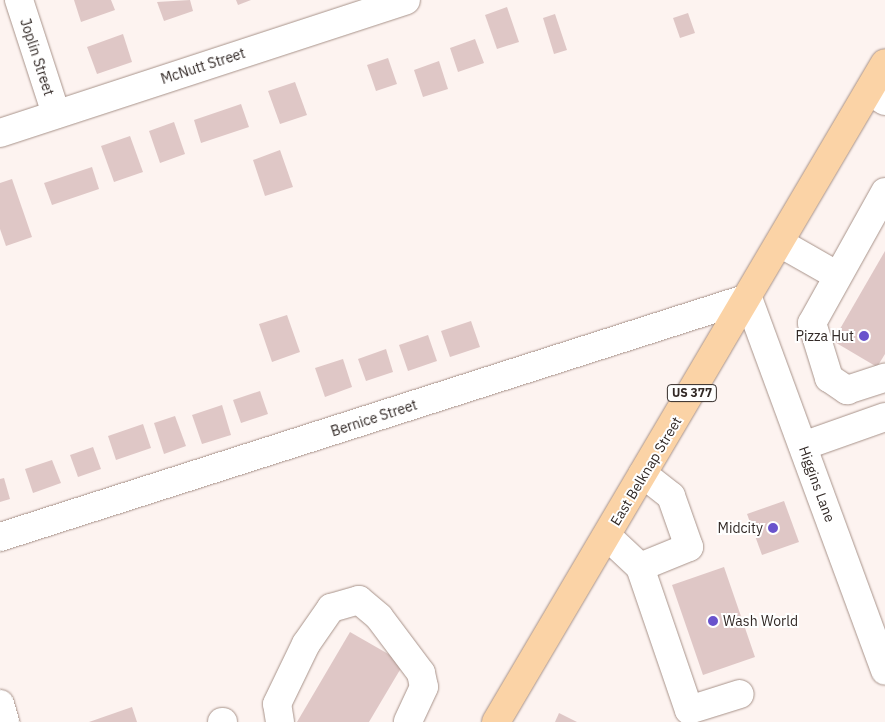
<!DOCTYPE html>
<style>
body{margin:0}
#map{position:relative;width:885px;height:722px;overflow:hidden;background:#fdf3f0;font-family:"IBM Plex Sans",sans-serif}
div>[style]{position:absolute}
[style*='--x']{left:calc(var(--x)*1px);top:calc(var(--y)*1px);width:calc(var(--w)*1px);rotate:calc(var(--a)*1deg)}
.building>*{inset:0;background:#dfc7c6}
.roads{filter:drop-shadow(0 0 1px #a8938a) drop-shadow(0 0 1px #a8938a)}
.minor>*{height:28px;margin:-14px;padding:0 14px;transform-origin:14px;border-radius:14px;background:#fff}
.major>*{height:28px;margin:-14px;padding:0 14px;transform-origin:14px;border-radius:14px;background:#fbd3a6}
.dots>*{width:14px;height:14px;translate:-50% -50%;box-sizing:border-box;border:2px solid #fff;border-radius:50%}
span{translate:-50% -50%;white-space:nowrap;text-align:center;line-height:1.15;-webkit-text-stroke:4px #fff;paint-order:stroke}
.shield-label span{padding:1px 4px;background:#fff;border:1px solid;border-radius:4px;-webkit-text-stroke-width:0}
.shield-label{font-size:12px;color:#322926;font-weight:700}
.street-label{font-size:14px;color:#322926}
.poi-label{font-size:14px;color:#322926}
.right{translate:-100% -50%;text-align:right}
.left{translate:0 -50%;text-align:left}
</style>
<div id="map">
<div class="building">
<i style="clip-path:polygon(74px 0,111px 0,115px 10px,81px 22px)"></i>
<i style="clip-path:polygon(190px 0,193px 11px,164px 21px,157px 2px)"></i>
<i style="clip-path:polygon(236px 0,251px 0,238px 5px)"></i>
<i style="clip-path:polygon(507px 7px,519px 42px,497px 49px,485px 15px)"></i>
<i style="clip-path:polygon(688px 13px,695px 33px,680px 38px,673px 18px)"></i>
<i style="clip-path:polygon(555px 14px,567px 50px,554px 54px,543px 18px)"></i>
<i style="clip-path:polygon(123px 34px,132px 62px,97px 74px,87px 47px)"></i>
<i style="clip-path:polygon(475px 39px,484px 63px,458px 72px,450px 48px)"></i>
<i style="clip-path:polygon(388px 58px,397px 84px,376px 91px,367px 65px)"></i>
<i style="clip-path:polygon(439px 61px,448px 89px,423px 97px,414px 70px)"></i>
<i style="clip-path:polygon(295px 82px,307px 115px,280px 124px,268px 91px)"></i>
<i style="clip-path:polygon(241px 104px,249px 127px,201px 143px,194px 120px)"></i>
<i style="clip-path:polygon(174px 122px,185px 154px,160px 163px,149px 131px)"></i>
<i style="clip-path:polygon(130px 136px,143px 172px,114px 182px,101px 146px)"></i>
<i style="clip-path:polygon(280px 150px,293px 187px,265px 196px,253px 160px)"></i>
<i style="clip-path:polygon(92px 167px,99px 189px,52px 205px,44px 183px)"></i>
<i style="clip-path:polygon(12px 179px,32px 237px,6px 246px,0 229px,0 183px)"></i>
<i style="clip-path:polygon(885px 251px,885px 354px,877px 367px,833px 341px)"></i>
<i style="clip-path:polygon(287px 315px,300px 352px,272px 362px,259px 324px)"></i>
<i style="clip-path:polygon(471px 321px,480px 347px,450px 357px,441px 331px)"></i>
<i style="clip-path:polygon(428px 335px,437px 361px,408px 371px,399px 345px)"></i>
<i style="clip-path:polygon(386px 349px,393px 372px,366px 381px,358px 359px)"></i>
<i style="clip-path:polygon(343px 359px,352px 387px,325px 397px,315px 368px)"></i>
<i style="clip-path:polygon(260px 391px,268px 414px,241px 423px,233px 400px)"></i>
<i style="clip-path:polygon(222px 405px,231px 435px,202px 444px,192px 415px)"></i>
<i style="clip-path:polygon(175px 416px,186px 446px,164px 454px,154px 423px)"></i>
<i style="clip-path:polygon(143px 424px,151px 448px,116px 460px,108px 436px)"></i>
<i style="clip-path:polygon(93px 447px,101px 469px,78px 477px,70px 455px)"></i>
<i style="clip-path:polygon(52px 460px,61px 483px,33px 493px,25px 469px)"></i>
<i style="clip-path:polygon(4px 478px,10px 499px,0 502px,0 479px)"></i>
<i style="clip-path:polygon(784px 501px,799px 542px,762px 555px,747px 514px)"></i>
<i style="clip-path:polygon(724px 567px,755px 657px,703px 675px,672px 585px)"></i>
<i style="clip-path:polygon(350px 632px,404px 663px,369px 722px,297px 722px)"></i>
<i style="clip-path:polygon(132px 707px,137px 722px,89px 722px)"></i>
<i style="clip-path:polygon(559px 713px,577px 722px,555px 722px)"></i>
</div>
<div class="roads">
<div class="minor">
<i style="--x:19;--y:0;--w:120;--a:72"></i>
<i style="--x:869;--y:91;--w:19;--a:32"></i>
<i style="--x:0;--y:133;--w:427;--a:-18.1"></i>
<i style="--x:885;--y:192;--w:150;--a:119.1"></i>
<i style="--x:812;--y:323;--w:58;--a:72.8"></i>
<i style="--x:829;--y:378;--w:22;--a:34"></i>
<i style="--x:847;--y:390;--w:40;--a:-18"></i>
<i style="--x:780;--y:243;--w:64;--a:29.7"></i>
<i style="--x:803;--y:446;--w:87;--a:-19.5"></i>
<i style="--x:607;--y:536;--w:45;--a:43.2"></i>
<i style="--x:640;--y:567;--w:151;--a:71.1"></i>
<i style="--x:689;--y:710;--w:53;--a:-17.4"></i>
<i style="--x:0;--y:537;--w:785;--a:-17.72"></i>
<i style="--x:748;--y:298;--w:397;--a:69.8"></i>
<i style="--x:640;--y:567;--w:53;--a:-22.2"></i>
<i style="--x:689;--y:547;--w:54;--a:-109.4"></i>
<i style="--x:671;--y:496;--w:36;--a:-142"></i>
<i style="--x:0;--y:704;--w:19;--a:74"></i>
<i style="--x:222;--y:722;--w:1;--a:0"></i>
<i style="--x:280;--y:722;--w:18;--a:-99"></i>
<i style="--x:277;--y:704;--w:67;--a:-64.2"></i>
<i style="--x:306;--y:644;--w:44;--a:-55.2"></i>
<i style="--x:331;--y:608;--w:29;--a:-16"></i>
<i style="--x:359;--y:600;--w:26;--a:40"></i>
<i style="--x:379;--y:617;--w:70;--a:53.1"></i>
<i style="--x:421;--y:673;--w:14;--a:78"></i>
<i style="--x:424;--y:687;--w:38;--a:115"></i>
</div>
<div class="major">
<i style="--x:496;--y:722;--w:765;--a:-59.45"></i>
</div>
</div>
<div class="dots">
<i style="left:864px;top:336px;background:#6953cc"></i>
<i style="left:773px;top:528px;background:#6953cc"></i>
<i style="left:713px;top:621px;background:#6953cc"></i>
</div>
<div class="shield-label">
<span style="left:692px;top:393px">US 377</span>
</div>
<div class="street-label">
<span style="left:37px;top:57px;rotate:72deg">Joplin Street</span>
<span style="left:203px;top:66px;rotate:-18deg">McNutt Street</span>
<span style="left:374px;top:418px;rotate:-18deg">Bernice Street</span>
<span style="left:646px;top:471px;rotate:-59deg">East Belknap Street</span>
<span style="left:817px;top:484px;rotate:70deg">Higgins Lane</span>
</div>
<div class="poi-label">
<span class="right" style="left:854px;top:336px">Pizza Hut</span>
<span class="right" style="left:763px;top:528px">Midcity</span>
<span class="left" style="left:723px;top:621px">Wash World</span>
</div>
</div>
